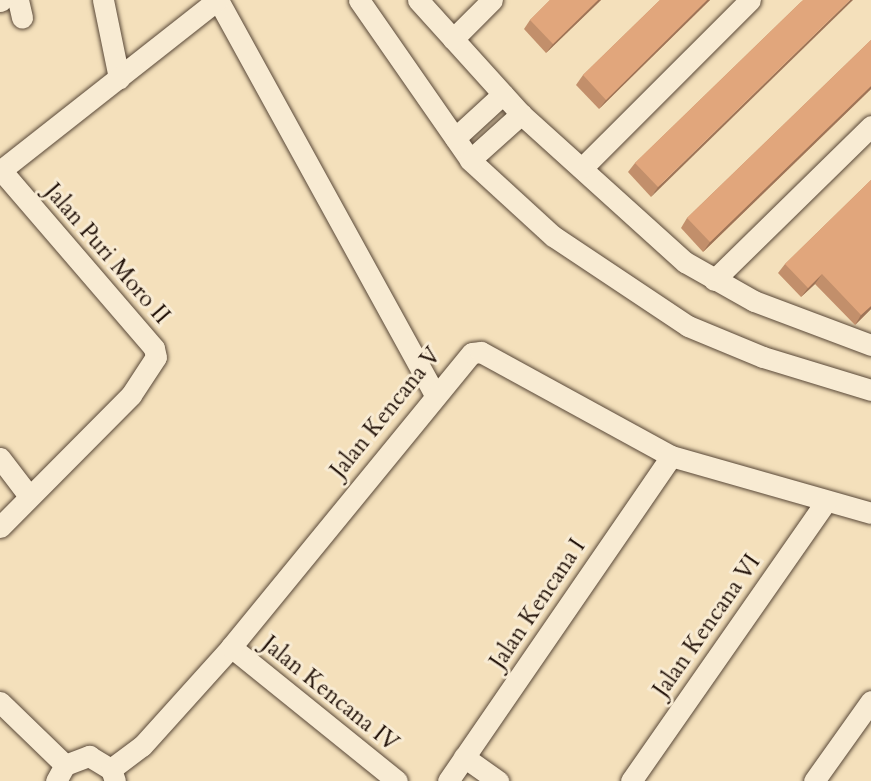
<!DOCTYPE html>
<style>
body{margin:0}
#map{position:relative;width:871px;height:781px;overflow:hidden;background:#f4e0bb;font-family:Cardo,serif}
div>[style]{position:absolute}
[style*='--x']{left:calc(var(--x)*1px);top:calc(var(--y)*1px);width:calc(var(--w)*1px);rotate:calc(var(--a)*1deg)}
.roads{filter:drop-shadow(0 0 2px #584737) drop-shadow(0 0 2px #584737)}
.minor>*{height:21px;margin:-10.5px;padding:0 10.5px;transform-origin:10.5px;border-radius:10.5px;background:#f8ebd3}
.wall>*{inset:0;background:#c28f6b}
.shaded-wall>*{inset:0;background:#9e7457}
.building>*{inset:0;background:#e1a67c}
span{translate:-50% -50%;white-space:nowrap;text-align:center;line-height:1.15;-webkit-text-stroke:6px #f8ebd3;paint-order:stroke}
.street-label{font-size:23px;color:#24140b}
</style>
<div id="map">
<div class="roads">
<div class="minor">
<i style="--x:18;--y:0;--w:18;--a:77"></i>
<i style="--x:103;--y:0;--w:80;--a:78.4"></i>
<i style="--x:218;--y:0;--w:450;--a:61.2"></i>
<i style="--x:359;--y:0;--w:195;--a:55.2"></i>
<i style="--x:470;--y:160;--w:113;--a:42.5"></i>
<i style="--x:553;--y:236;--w:162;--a:33.7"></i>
<i style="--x:688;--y:326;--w:81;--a:22.5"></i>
<i style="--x:763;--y:357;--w:113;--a:17"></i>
<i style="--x:418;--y:0;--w:154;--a:47.9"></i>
<i style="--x:521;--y:114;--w:221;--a:42.1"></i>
<i style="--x:685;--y:262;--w:79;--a:29.5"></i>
<i style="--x:754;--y:301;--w:125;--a:20.6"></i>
<i style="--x:0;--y:1;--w:2;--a:-27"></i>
<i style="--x:453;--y:39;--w:55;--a:-45"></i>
<i style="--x:455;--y:138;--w:65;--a:-42.5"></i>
<i style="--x:470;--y:160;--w:69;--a:-42"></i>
<i style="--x:583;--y:167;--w:236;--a:-45"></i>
<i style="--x:0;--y:171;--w:276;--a:-38.2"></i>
<i style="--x:714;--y:280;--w:220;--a:-44.4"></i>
<i style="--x:0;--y:458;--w:48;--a:52.7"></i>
<i style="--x:0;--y:527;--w:186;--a:-45.2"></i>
<i style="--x:131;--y:395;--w:45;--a:-56.7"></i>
<i style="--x:156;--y:357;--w:9;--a:-103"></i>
<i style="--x:154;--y:348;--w:235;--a:-130.7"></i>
<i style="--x:231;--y:647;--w:213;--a:38.9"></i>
<i style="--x:0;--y:702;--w:91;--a:44.1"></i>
<i style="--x:464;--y:757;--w:42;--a:35.2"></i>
<i style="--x:111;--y:769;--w:39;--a:-37"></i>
<i style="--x:142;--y:746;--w:133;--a:-48"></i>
<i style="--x:231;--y:647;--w:380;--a:-50.7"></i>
<i style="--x:472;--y:353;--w:9;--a:-6"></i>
<i style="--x:481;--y:352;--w:217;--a:28.7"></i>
<i style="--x:671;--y:456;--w:208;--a:15.9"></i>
<i style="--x:56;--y:781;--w:18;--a:-61"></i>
<i style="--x:65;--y:765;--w:26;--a:-21"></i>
<i style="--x:89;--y:756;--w:26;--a:31"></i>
<i style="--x:111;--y:769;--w:13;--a:72"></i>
<i style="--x:448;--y:781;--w:394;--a:-55.5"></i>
<i style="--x:631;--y:781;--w:341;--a:-55.1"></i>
<i style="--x:814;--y:781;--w:98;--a:-54.5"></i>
</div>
</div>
<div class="wall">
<i style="clip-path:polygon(550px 0,601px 0,546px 53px,524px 29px,530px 20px)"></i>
<i style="clip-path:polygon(660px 0,710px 0,599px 109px,576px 85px,583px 75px)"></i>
<i style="clip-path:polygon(803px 0,651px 197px,628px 172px,635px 163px)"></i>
<i style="clip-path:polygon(871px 40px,871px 89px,703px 252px,681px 228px,687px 218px)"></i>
<i style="clip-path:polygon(871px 180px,871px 309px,855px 325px,815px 284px,801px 297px,778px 273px,785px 264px)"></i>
</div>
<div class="shaded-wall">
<i style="clip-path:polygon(598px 0,601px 0,546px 53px,553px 44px)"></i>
<i style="clip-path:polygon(707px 0,710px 0,599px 109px,606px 100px)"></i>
<i style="clip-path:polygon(850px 0,853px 0,651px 197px,658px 187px)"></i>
<i style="clip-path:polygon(871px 86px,871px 89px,703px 252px,710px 242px)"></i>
<i style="clip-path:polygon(822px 274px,815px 284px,801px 297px,808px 288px)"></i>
<i style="clip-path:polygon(871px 306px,871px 309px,855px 325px,861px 315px)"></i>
</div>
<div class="building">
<i style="clip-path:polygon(550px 0,598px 0,553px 44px,530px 20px)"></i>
<i style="clip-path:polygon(660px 0,707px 0,606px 100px,583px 75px)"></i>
<i style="clip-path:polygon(803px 0,850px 0,658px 187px,635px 163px)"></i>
<i style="clip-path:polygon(871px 40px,871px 86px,710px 242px,687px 218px)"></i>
<i style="clip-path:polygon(871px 180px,871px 306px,861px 315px,822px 274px,808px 288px,785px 264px)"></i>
</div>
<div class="street-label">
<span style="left:107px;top:254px;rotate:49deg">Jalan Puri Moro II</span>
<span style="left:386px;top:413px;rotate:-51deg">Jalan Kencana V</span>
<span style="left:538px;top:604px;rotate:-56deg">Jalan Kencana I</span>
<span style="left:707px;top:626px;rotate:-55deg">Jalan Kencana VI</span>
<span style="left:330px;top:694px;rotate:39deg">Jalan Kencana IV</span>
</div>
</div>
